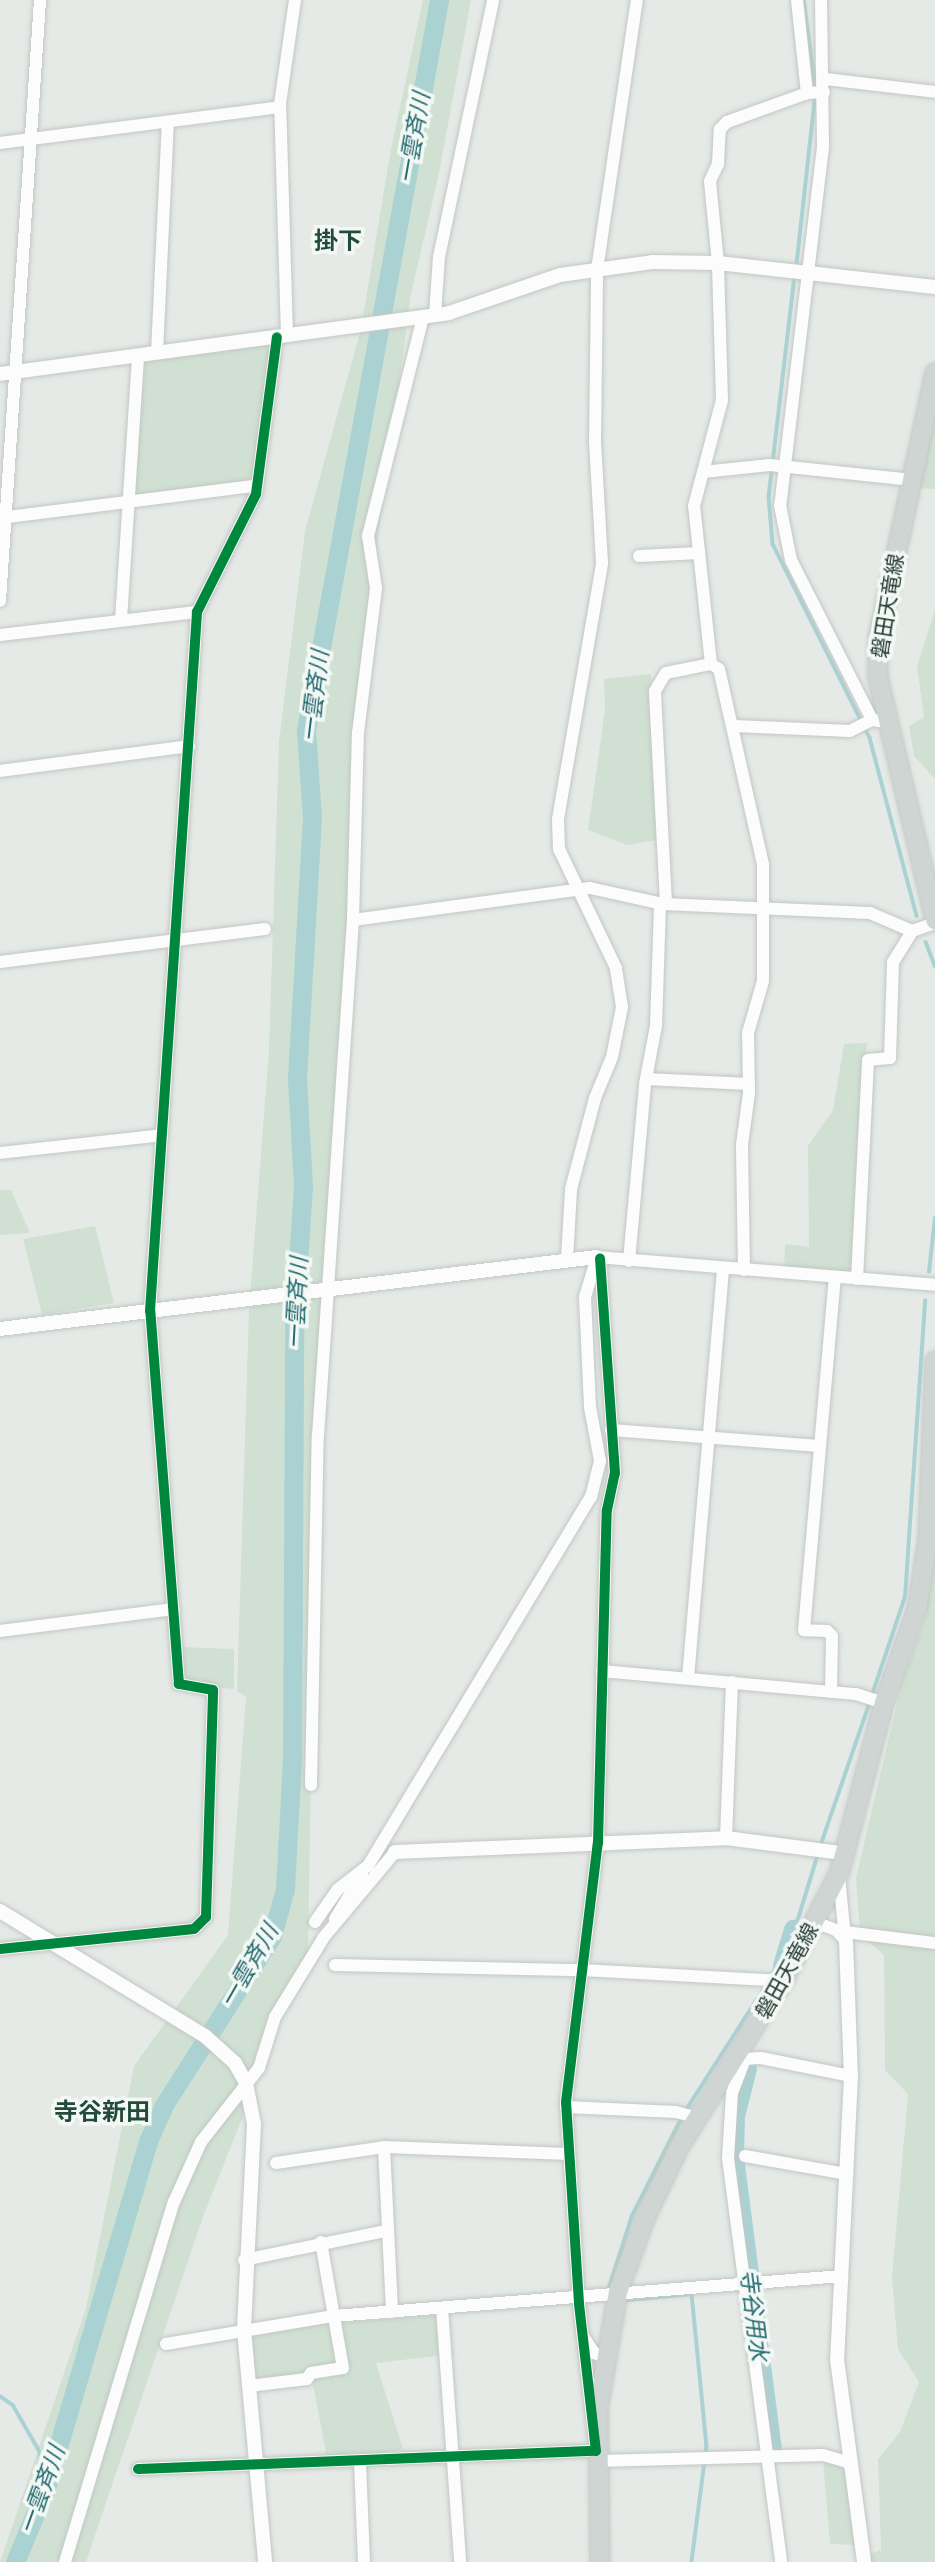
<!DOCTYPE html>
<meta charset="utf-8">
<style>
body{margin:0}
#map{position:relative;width:935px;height:2562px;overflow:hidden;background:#e5eae7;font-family:Montserrat,"Noto Sans JP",sans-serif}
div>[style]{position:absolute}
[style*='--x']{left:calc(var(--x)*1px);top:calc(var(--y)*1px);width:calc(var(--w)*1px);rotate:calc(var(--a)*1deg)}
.green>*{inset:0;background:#d0e1d3}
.stream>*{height:3.5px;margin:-1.75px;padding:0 1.75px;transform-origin:1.75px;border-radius:1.75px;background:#aad2d3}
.river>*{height:19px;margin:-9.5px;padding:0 9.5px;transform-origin:9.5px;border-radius:9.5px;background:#aad2d3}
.roads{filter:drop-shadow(0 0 2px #c2c7c4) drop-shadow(0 0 2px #c2c7c4)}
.minor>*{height:12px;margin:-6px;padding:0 6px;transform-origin:6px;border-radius:6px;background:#fbfcfb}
.tertiary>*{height:14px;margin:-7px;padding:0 7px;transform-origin:7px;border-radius:7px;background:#fbfcfb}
.primary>*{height:18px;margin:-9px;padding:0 9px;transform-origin:9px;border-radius:9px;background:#cfd5d3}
.cycleway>*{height:10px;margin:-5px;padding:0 5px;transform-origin:5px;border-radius:5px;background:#00873e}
span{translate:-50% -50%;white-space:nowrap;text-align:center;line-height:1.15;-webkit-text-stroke:7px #f4f8f5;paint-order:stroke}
.street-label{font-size:21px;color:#253b33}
.water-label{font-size:23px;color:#256c71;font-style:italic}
.quarter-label{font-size:24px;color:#234b3d;font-weight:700}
</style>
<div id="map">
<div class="green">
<i style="clip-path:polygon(423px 0,471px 0,438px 178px,411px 294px,356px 700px,347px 1000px,313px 1648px,308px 1953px,204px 2214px,86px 2562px,0 2562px,86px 2308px,134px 2066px,228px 1935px,246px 1697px,237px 1691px,249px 1310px,269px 1050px,279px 742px,305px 531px,361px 329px,390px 154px)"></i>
<i style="clip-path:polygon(270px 343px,256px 481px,128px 502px,145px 362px)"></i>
<i style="clip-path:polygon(935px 416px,935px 489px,916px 488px)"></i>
<i style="clip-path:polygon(935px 610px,935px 779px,914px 756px,909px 726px,924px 717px,917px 666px)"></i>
<i style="clip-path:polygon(651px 674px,658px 840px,627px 845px,588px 830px,605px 710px,604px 679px)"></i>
<i style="clip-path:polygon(867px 1043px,852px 1272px,784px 1268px,785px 1244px,809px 1247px,808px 1146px,833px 1110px,844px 1044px)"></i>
<i style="clip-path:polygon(0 1190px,11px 1190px,30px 1233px,0 1235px)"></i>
<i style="clip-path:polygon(95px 1226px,114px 1303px,42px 1315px,23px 1239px)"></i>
<i style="clip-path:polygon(935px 1524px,935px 2562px,868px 2562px,868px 2555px,881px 2550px,878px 2459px,900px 2432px,919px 2382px,898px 2349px,892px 2277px,908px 2094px,885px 2070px,884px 1955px,860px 1934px,856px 1878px,902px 1682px,926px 1618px)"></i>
<i style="clip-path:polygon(179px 1647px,234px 1649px,234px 1689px,179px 1684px)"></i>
<i style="clip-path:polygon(442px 2315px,445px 2355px,376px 2363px,403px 2449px,328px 2463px,311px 2374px,248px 2379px,244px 2330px)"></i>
<i style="clip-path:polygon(823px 2460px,844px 2463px,856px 2545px,830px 2544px)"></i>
</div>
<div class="stream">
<i style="--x:804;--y:0;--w:89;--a:82.2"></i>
<i style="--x:796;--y:269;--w:174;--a:-83.7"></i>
<i style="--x:795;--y:276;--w:222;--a:96.7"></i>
<i style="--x:769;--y:496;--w:48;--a:85.2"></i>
<i style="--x:773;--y:544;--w:217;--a:63.4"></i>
<i style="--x:870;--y:738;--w:184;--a:75.2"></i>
<i style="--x:926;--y:942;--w:26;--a:69"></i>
<i style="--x:929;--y:1272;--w:54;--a:-83.7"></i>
<i style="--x:872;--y:1695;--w:103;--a:-71.4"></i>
<i style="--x:905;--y:1597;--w:297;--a:-86.1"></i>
<i style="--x:820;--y:1847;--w:153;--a:-71"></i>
<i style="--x:771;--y:1977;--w:67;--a:-65.3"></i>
<i style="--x:799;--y:1916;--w:65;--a:-73"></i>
<i style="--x:686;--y:2110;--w:150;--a:-57.3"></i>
<i style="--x:609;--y:2288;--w:76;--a:-72.3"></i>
<i style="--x:632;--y:2216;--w:111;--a:-63.2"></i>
<i style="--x:628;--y:2300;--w:64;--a:-5.4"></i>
<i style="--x:692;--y:2294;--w:153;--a:84.4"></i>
<i style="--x:707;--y:2446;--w:117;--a:97.4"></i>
<i style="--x:0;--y:2396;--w:16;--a:35"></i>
<i style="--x:13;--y:2405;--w:54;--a:60.1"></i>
<i style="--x:40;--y:2452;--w:36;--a:81"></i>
</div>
<div class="river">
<i style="--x:782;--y:1965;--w:38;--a:-73"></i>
<i style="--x:747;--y:2068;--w:49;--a:104"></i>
<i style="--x:735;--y:2116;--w:41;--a:91.4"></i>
<i style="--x:734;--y:2157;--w:293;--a:82.6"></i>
<i style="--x:15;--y:2562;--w:80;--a:-67.3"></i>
<i style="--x:46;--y:2488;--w:364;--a:-73.6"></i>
<i style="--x:149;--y:2139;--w:37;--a:-66"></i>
<i style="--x:164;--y:2105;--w:201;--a:-57.4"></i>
<i style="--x:272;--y:1936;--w:49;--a:-74.5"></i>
<i style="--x:285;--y:1889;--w:128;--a:-86.9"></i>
<i style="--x:292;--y:1761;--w:436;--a:-89.7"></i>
<i style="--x:294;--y:1325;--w:139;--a:-86.3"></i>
<i style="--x:303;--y:1186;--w:108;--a:-93.2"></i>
<i style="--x:297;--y:1078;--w:260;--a:-86.7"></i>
<i style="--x:312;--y:818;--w:88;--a:-93.9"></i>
<i style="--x:306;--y:730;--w:742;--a:-79.67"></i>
</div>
<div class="roads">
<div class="minor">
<i style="--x:797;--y:0;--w:94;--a:83.9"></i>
<i style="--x:821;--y:0;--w:147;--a:89.2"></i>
<i style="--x:823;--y:147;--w:361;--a:96.8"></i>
<i style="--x:780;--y:505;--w:56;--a:78.7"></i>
<i style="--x:791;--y:560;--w:179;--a:63.1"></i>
<i style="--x:872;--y:720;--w:14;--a:8"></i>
<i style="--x:825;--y:79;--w:111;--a:6.7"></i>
<i style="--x:0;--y:143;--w:282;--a:-7.3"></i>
<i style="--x:435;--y:315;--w:58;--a:-86.1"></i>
<i style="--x:439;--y:257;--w:263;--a:-78.1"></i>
<i style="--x:287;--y:335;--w:231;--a:-91.7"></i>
<i style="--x:280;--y:104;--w:105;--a:-81.8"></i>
<i style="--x:157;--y:353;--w:231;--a:-87.3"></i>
<i style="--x:703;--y:472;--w:67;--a:-6"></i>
<i style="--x:770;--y:465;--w:143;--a:6"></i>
<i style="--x:0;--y:518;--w:257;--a:-7.2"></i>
<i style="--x:639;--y:556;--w:60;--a:-2.9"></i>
<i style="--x:0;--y:601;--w:602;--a:-86.19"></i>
<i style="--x:121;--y:620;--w:265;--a:-86.3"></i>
<i style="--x:0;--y:635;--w:198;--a:-6.7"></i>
<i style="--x:711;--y:664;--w:159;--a:-96.1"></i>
<i style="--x:694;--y:506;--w:110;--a:-75.2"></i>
<i style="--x:722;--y:400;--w:137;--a:-91.7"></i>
<i style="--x:718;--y:263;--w:82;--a:-95.6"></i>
<i style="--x:710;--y:181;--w:19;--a:-65"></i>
<i style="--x:718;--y:164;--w:35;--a:-87"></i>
<i style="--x:720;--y:129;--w:10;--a:-45"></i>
<i style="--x:727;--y:122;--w:85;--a:-19.9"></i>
<i style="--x:807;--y:93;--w:17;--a:-3"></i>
<i style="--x:734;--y:726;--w:116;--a:2.5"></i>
<i style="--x:850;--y:731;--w:25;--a:-27"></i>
<i style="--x:0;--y:771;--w:191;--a:-7.5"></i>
<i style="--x:666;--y:903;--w:212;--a:-93"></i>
<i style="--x:655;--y:691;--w:21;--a:-59"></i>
<i style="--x:666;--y:673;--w:46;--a:-11.3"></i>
<i style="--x:711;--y:664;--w:9;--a:32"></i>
<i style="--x:719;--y:669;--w:200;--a:77.3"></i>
<i style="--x:763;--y:864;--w:117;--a:90"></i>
<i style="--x:763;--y:981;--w:54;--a:106.1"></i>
<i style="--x:748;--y:1033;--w:60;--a:89"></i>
<i style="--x:749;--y:1093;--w:52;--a:97.7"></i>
<i style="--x:742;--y:1145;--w:125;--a:89.1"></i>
<i style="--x:353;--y:920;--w:239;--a:-7.7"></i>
<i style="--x:590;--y:888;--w:75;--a:12.4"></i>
<i style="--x:663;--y:904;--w:207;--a:2.5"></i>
<i style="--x:870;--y:913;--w:46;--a:23.2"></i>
<i style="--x:0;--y:962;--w:267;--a:-7.1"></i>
<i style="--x:646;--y:1079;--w:103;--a:2.8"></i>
<i style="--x:0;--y:1153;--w:163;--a:-6.3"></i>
<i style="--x:567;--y:1259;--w:70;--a:-86.7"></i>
<i style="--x:571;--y:1189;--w:94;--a:-75.2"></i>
<i style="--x:595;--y:1098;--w:44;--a:-67.5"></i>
<i style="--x:612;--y:1057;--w:51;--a:-78.7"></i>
<i style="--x:622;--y:1007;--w:39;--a:-99"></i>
<i style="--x:616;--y:968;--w:132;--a:-115.6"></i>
<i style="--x:559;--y:849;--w:30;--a:-92"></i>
<i style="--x:558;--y:819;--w:260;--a:-80.2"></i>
<i style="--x:602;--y:563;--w:120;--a:-93.3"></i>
<i style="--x:595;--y:443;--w:173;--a:-89.3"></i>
<i style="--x:597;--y:270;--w:273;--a:-81.6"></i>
<i style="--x:629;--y:1261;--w:178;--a:-84.8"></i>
<i style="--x:645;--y:1084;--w:59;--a:-79.3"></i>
<i style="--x:656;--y:1026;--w:123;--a:-88.1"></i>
<i style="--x:857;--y:1279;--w:219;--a:-87.1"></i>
<i style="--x:868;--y:1060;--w:22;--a:-5"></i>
<i style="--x:890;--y:1058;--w:96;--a:-88.2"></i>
<i style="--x:893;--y:962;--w:36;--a:-58"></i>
<i style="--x:912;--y:931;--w:24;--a:-19"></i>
<i style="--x:611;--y:1430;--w:209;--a:4.4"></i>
<i style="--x:0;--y:1631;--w:175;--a:-7.2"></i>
<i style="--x:602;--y:1671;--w:255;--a:5.2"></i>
<i style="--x:856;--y:1694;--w:29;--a:18"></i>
<i style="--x:688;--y:1678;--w:411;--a:-85.1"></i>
<i style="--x:831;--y:1692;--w:56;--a:-89"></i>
<i style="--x:832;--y:1636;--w:7;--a:-135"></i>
<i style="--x:827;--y:1631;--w:23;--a:-178"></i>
<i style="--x:804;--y:1630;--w:354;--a:-85"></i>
<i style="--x:311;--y:1785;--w:349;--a:-88.9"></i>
<i style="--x:318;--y:1436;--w:517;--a:-86.12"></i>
<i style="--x:353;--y:920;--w:187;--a:-88.5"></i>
<i style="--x:358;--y:733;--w:146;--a:-82.9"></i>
<i style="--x:376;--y:588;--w:53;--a:-98.7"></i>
<i style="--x:368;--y:536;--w:226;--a:-75.9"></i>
<i style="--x:726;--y:1838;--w:156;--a:-87.8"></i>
<i style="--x:839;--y:1876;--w:62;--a:84.5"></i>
<i style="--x:335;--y:1919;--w:52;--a:-58.5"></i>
<i style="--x:315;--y:1922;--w:39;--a:-55"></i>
<i style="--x:337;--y:1890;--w:39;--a:-38"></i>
<i style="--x:368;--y:1866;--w:431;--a:-58.9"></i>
<i style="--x:591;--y:1497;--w:37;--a:-76"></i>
<i style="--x:600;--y:1461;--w:55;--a:-100.5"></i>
<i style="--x:590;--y:1407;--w:110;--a:-92.6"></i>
<i style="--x:585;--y:1297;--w:42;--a:-73.3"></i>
<i style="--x:597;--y:1257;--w:339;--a:4.7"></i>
<i style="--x:815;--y:1922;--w:22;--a:21"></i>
<i style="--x:836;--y:1930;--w:15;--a:48"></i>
<i style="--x:845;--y:1932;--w:91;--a:7"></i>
<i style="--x:0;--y:1949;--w:195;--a:-5.9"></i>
<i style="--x:194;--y:1929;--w:17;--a:-45"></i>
<i style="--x:206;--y:1917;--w:227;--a:-88.2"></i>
<i style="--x:213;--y:1690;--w:35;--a:-170"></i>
<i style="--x:179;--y:1684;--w:374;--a:-94.4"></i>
<i style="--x:150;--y:1311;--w:701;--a:-86.15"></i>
<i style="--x:197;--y:612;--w:132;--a:-63.4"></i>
<i style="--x:256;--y:494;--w:158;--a:-82.4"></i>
<i style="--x:335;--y:1965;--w:247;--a:1.2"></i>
<i style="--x:582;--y:1970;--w:201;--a:3.1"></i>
<i style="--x:737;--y:2055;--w:9;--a:27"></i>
<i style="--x:745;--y:2059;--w:36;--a:111"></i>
<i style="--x:732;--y:2093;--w:65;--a:93.5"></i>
<i style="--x:728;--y:2158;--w:407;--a:82.5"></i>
<i style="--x:745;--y:2059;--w:16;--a:-4"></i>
<i style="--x:761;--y:2058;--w:92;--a:11.3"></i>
<i style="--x:566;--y:2107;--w:110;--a:2.6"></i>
<i style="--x:676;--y:2112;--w:23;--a:15"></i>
<i style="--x:384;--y:2147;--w:165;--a:87.2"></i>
<i style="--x:745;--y:2156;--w:104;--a:10"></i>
<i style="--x:276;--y:2163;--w:109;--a:-8.4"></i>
<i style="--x:384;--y:2147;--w:185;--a:2.2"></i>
<i style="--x:244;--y:2260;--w:144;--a:-11.6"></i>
<i style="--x:442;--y:2308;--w:255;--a:85.9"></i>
<i style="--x:583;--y:2336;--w:20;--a:57"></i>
<i style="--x:594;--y:2353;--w:12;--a:20"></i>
<i style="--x:166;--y:2344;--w:170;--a:-9.5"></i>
<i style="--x:334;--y:2316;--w:510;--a:-4.5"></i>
<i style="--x:249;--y:2386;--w:58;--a:-6.9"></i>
<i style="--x:307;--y:2379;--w:7;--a:-56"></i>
<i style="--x:311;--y:2373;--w:32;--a:-9"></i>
<i style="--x:343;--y:2368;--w:128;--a:-99.9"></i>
<i style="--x:597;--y:2461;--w:226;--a:-1.5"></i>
<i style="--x:823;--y:2455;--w:26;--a:16"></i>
<i style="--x:360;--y:2462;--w:100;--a:87.7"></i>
<i style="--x:138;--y:2469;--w:458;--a:-2.3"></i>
<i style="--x:596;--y:2451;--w:149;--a:-96.6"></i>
<i style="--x:579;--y:2303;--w:201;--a:-93.7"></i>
<i style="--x:566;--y:2102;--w:261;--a:-83"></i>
<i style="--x:598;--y:1843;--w:333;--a:-88.5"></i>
<i style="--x:607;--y:1510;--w:38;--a:-78"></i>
<i style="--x:615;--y:1473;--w:215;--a:-94"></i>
<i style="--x:65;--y:2562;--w:376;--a:-73.2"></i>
<i style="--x:174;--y:2202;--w:66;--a:-65.8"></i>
<i style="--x:201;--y:2142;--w:94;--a:-51.9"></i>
<i style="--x:259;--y:2068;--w:53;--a:-72.6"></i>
<i style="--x:275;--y:2017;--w:94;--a:-58.5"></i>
<i style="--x:324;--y:1937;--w:111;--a:-50.1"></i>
</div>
<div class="tertiary">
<i style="--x:0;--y:374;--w:453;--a:-7.7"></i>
<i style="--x:449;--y:313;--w:117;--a:-18.9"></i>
<i style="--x:560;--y:275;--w:93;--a:-8"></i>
<i style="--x:652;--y:262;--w:66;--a:0.9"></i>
<i style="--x:718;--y:263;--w:218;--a:6.3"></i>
<i style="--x:0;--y:1329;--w:601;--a:-6.88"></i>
<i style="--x:395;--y:1852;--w:331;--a:-2.4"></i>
<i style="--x:726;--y:1838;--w:117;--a:7.4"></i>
<i style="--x:0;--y:1911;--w:240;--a:31.4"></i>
<i style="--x:205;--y:2036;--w:40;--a:42"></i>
<i style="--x:235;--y:2063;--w:23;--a:61"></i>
<i style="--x:246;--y:2083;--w:42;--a:79"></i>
<i style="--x:254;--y:2124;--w:206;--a:92.8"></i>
<i style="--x:244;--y:2330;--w:233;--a:84.8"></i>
<i style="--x:846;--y:1941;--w:135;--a:87.9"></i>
<i style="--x:851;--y:2076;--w:283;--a:92.8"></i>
<i style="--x:837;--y:2359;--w:205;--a:82.4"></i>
</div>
<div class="primary">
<i style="--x:935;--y:373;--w:272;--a:102.1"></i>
<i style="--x:878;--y:639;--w:39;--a:90"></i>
<i style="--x:878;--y:678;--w:249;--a:76.7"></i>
<i style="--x:600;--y:2562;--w:153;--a:-90.7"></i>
<i style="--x:598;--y:2409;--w:119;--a:-80.3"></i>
<i style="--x:618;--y:2292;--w:81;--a:-69.8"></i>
<i style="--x:646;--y:2216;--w:76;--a:-64.4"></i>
<i style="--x:679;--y:2147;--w:196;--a:-57.9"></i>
<i style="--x:783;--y:1981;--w:121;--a:-62.4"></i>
<i style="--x:839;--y:1874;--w:177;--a:-75.3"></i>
<i style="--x:884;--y:1703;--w:100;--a:-70.7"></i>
<i style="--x:917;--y:1609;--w:70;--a:-80.9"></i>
<i style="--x:928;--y:1540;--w:179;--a:-87.8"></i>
</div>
</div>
<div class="cycleway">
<i style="--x:0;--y:1949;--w:195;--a:-5.9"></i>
<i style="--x:194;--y:1929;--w:17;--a:-45"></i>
<i style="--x:206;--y:1917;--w:227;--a:-88.2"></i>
<i style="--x:213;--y:1690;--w:35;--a:-170"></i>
<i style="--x:179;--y:1684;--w:374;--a:-94.4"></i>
<i style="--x:150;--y:1311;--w:701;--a:-86.15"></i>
<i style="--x:197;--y:612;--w:132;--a:-63.4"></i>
<i style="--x:256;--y:494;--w:158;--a:-82.4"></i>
<i style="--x:138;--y:2469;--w:458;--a:-2.3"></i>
<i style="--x:596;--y:2451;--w:149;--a:-96.6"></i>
<i style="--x:579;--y:2303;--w:201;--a:-93.7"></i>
<i style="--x:566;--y:2102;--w:261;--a:-83"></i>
<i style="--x:598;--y:1843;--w:333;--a:-88.5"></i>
<i style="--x:607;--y:1510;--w:38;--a:-78"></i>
<i style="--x:615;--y:1473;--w:215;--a:-94"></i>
</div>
<div class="street-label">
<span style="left:888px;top:606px;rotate:-81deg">磐田天竜線</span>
<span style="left:787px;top:1971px;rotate:-61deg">磐田天竜線</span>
</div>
<div class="water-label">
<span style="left:414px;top:138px;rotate:-80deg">一雲斉川</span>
<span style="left:315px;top:696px;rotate:-83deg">一雲斉川</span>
<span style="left:297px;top:1303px;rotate:-87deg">一雲斉川</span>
<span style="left:249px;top:1966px;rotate:-60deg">一雲斉川</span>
<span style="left:754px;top:2315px;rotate:83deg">寺谷用水</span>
<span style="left:42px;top:2490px;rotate:-70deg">一雲斉川</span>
</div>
<div class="quarter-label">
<span style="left:338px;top:241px">掛下</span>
<span style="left:102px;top:2112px">寺谷新田</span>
</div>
</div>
